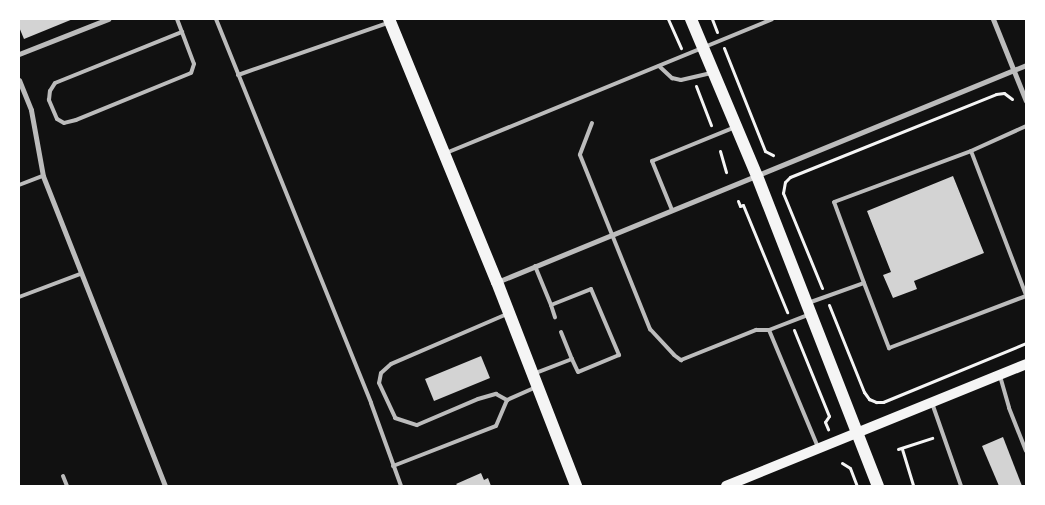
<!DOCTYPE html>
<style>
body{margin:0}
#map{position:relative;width:1045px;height:505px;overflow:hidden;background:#111;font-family:"Titillium Web",sans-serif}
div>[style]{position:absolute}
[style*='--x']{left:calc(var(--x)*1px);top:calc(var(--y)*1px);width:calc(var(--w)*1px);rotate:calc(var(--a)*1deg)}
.building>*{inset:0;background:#d3d3d3}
.path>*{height:3px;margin:-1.5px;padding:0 1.5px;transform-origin:1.5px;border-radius:1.5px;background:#f5f5f5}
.service>*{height:4px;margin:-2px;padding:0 2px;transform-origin:2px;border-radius:2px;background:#bcbcbc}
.minor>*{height:5px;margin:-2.5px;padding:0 2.5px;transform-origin:2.5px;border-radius:2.5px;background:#bcbcbc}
.secondary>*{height:10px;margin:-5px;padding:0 5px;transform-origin:5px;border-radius:5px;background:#f5f5f5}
.primary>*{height:12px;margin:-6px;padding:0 6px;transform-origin:6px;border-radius:6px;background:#f5f5f5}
span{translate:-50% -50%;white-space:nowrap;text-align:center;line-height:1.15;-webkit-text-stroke:4px #fff;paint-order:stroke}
.frame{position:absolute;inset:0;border:20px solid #fff;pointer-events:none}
</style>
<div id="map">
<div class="building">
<i style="clip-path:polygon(19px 19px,73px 19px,24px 39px,19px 27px)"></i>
<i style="clip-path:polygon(953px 176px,984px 253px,914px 281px,917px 289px,893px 298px,883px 275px,891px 272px,867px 211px)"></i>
<i style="clip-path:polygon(481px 356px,490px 378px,434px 401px,425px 379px)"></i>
<i style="clip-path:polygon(1003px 437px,1022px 486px,999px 486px,982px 446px)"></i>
<i style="clip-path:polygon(481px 473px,484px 480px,488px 478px,491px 486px,458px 486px,456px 484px)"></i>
</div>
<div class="path">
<i style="--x:668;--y:19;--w:32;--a:66"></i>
<i style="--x:712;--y:19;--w:14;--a:69"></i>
<i style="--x:724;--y:48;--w:111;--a:68.3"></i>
<i style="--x:765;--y:151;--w:9;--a:27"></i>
<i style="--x:696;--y:86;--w:42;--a:69"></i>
<i style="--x:720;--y:151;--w:22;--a:74"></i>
<i style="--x:738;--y:201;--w:5;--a:68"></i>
<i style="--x:740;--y:206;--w:3;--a:-18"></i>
<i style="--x:743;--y:205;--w:116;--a:67.6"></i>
<i style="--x:822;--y:288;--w:103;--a:-112.3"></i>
<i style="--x:783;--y:193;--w:11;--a:-80"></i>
<i style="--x:785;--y:182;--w:7;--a:-45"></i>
<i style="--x:790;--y:177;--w:222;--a:-21.9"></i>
<i style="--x:996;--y:94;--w:8;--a:-7"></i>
<i style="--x:1004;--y:93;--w:10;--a:37"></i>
<i style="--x:829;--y:305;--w:94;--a:68.1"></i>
<i style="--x:864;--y:392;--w:9;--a:54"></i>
<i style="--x:869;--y:399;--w:8;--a:23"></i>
<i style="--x:876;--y:402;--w:7;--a:0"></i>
<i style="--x:883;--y:402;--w:155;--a:-22.4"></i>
<i style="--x:794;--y:330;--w:93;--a:67.9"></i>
<i style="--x:829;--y:416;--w:7;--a:124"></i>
<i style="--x:825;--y:422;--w:8;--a:67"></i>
<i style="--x:898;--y:449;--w:36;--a:-18"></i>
<i style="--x:902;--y:449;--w:39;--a:73"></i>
<i style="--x:842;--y:463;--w:9;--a:32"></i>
<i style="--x:850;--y:468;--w:19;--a:69"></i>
</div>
<div class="service">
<i style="--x:177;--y:19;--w:48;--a:69.3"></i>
<i style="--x:194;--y:64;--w:9;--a:108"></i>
<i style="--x:191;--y:73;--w:124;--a:157.8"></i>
<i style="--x:76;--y:120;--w:12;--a:166"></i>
<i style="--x:64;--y:123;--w:8;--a:-150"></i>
<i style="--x:57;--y:119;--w:21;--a:-113"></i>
<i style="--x:49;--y:100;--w:9;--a:-84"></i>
<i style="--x:50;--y:91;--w:9;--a:-58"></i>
<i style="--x:55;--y:83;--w:137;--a:-21.9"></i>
<i style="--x:216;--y:19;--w:414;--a:68"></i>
<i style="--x:371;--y:403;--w:88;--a:70.1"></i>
<i style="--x:659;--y:66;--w:18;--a:43"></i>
<i style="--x:672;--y:78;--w:9;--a:13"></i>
<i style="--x:681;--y:80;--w:31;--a:-13"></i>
<i style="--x:238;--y:75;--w:158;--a:-19.2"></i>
<i style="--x:592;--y:123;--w:34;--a:111"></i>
<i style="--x:580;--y:155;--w:188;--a:68.1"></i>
<i style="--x:650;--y:329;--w:35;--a:47"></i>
<i style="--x:674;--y:355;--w:9;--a:36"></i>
<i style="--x:681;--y:360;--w:81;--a:-21.8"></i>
<i style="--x:756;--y:330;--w:13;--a:0"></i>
<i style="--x:769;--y:330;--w:42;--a:-21"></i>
<i style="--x:446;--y:153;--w:352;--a:-22.3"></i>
<i style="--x:19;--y:185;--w:26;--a:-21"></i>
<i style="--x:672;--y:210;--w:53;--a:-112.2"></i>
<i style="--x:652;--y:161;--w:87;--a:-22.2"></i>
<i style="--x:535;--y:266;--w:42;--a:67.7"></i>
<i style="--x:551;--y:305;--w:43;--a:-21.8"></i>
<i style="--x:591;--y:289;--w:72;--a:67"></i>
<i style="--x:619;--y:355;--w:44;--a:157.5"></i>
<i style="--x:578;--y:372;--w:14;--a:-115"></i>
<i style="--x:572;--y:359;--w:40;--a:159"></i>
<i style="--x:864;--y:283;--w:86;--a:-110.3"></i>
<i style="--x:834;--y:202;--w:146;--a:-20.4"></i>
<i style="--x:1026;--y:295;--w:154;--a:-110.9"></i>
<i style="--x:971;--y:151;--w:60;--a:-24.4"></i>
<i style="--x:19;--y:297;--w:65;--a:-20.7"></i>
<i style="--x:808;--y:303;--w:59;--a:-19.7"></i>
<i style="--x:864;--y:283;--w:70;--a:69"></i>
<i style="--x:889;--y:348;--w:147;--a:-20.8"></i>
<i style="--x:551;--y:305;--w:13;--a:72"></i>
<i style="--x:507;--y:314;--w:126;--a:156.7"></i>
<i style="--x:391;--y:364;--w:13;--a:138"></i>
<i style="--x:381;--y:373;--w:10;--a:101"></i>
<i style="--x:379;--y:383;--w:38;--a:65"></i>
<i style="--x:395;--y:418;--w:23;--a:18"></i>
<i style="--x:417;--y:425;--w:66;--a:-23.1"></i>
<i style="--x:478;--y:399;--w:19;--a:-16"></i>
<i style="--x:496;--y:394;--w:13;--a:29"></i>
<i style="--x:507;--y:400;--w:32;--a:-24"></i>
<i style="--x:769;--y:330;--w:127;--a:67.3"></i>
<i style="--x:561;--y:332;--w:29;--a:68"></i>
<i style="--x:1000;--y:376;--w:33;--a:74"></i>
<i style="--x:1009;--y:408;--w:46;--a:68.4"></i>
<i style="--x:932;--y:403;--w:88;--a:70.7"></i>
<i style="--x:393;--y:466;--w:110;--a:-21.2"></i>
<i style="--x:496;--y:426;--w:28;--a:-67"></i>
<i style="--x:63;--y:476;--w:11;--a:68"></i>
</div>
<div class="minor">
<i style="--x:993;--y:19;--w:88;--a:68.1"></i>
<i style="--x:19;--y:54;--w:96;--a:-21.5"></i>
<i style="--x:19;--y:80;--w:32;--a:68"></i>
<i style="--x:31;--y:110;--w:67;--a:79.7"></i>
<i style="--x:43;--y:176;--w:333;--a:68.5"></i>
<i style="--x:497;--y:282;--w:572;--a:-22.3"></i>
</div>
<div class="secondary">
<i style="--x:726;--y:486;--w:324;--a:-22.1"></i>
</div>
<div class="primary">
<i style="--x:389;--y:19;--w:284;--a:67.7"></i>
<i style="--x:497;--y:282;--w:219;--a:68.8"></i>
<i style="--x:691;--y:19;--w:170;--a:67.2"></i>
<i style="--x:757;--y:176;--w:333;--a:68.7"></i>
</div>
<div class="frame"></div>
</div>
